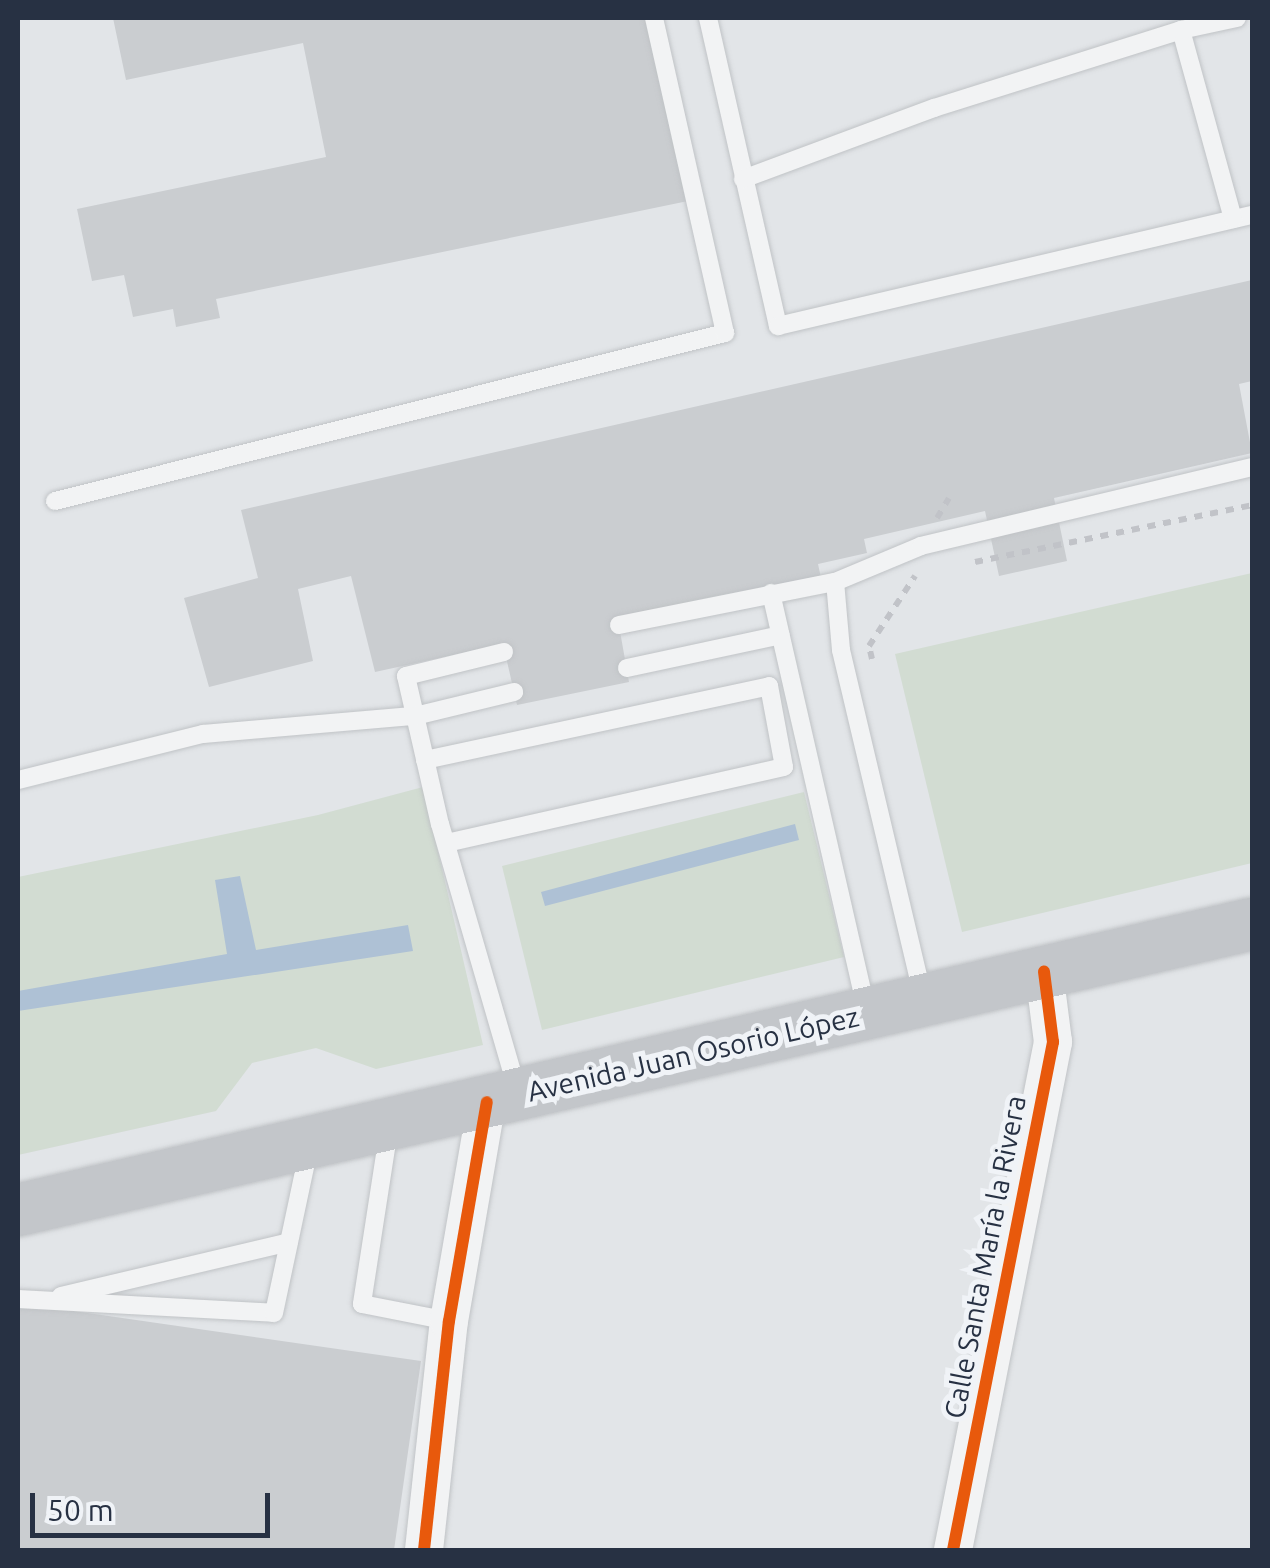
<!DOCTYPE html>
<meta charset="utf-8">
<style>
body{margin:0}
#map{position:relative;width:1270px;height:1568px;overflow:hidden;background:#e2e5e8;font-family:Ubuntu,sans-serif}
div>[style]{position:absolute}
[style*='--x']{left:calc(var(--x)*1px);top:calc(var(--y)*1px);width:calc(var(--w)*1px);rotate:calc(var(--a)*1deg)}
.green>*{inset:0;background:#d2dcd2}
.water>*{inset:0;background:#aec1d5}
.building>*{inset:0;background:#cacdd0}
.path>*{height:6px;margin-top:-3px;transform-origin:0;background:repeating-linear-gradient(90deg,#c1c3c8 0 8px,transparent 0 16px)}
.roads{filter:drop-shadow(0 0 2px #c0c3c6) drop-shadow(0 0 2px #c0c3c6)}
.service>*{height:18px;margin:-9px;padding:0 9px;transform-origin:9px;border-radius:9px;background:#f2f3f4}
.minor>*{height:38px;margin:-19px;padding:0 19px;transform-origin:19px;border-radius:19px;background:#f2f3f4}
.secondary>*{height:52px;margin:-26px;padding:0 26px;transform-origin:26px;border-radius:26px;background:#c3c6ca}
.cycleway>*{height:12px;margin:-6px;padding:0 6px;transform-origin:6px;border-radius:6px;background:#e8590c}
span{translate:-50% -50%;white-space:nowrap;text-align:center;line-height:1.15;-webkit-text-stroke:10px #f0f3f7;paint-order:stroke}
.street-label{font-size:28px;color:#273143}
.frame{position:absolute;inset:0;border:20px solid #273143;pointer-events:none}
.scale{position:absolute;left:30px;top:1493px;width:240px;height:45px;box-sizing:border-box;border:5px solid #273143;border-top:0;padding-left:12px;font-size:30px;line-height:35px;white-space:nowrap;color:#273143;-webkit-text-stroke:8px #f0f3f7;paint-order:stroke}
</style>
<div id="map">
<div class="green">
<i style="clip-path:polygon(1252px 573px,1252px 863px,962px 932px,895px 654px)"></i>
<i style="clip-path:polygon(423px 787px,483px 1045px,376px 1069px,316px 1048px,252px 1063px,216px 1111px,18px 1155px,18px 877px,318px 815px)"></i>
<i style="clip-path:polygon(804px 792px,844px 957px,542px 1030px,502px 866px)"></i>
</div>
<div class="water">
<i style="clip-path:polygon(795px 824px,799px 840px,545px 906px,541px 892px)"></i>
<i style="clip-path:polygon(240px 876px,256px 950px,408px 925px,413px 951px,18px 1011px,18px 991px,227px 954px,215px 880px)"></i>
</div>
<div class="building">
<i style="clip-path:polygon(113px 18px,649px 18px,688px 201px,216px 299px,220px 318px,176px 327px,173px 309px,133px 317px,124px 275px,92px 281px,77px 209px,326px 157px,303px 43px,126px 80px)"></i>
<i style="clip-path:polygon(1252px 280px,1252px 381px,1239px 384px,1252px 453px,1054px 498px,1067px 561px,999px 576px,985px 511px,864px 539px,867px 553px,818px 564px,821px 578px,618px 620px,629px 682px,517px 705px,503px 644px,375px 672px,351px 576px,298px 589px,313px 661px,209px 687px,184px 598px,258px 578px,241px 510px)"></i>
<i style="clip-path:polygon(18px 1303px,421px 1361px,394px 1550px,18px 1550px)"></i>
</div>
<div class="path">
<i style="--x:937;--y:518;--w:23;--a:-59"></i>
<i style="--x:975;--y:562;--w:283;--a:-11.6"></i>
<i style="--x:872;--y:659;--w:13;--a:-103"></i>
<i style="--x:869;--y:646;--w:84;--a:-56.7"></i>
</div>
<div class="roads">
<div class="service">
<i style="--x:708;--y:18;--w:316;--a:77.2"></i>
<i style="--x:778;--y:326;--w:487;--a:-13.2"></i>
<i style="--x:1181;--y:30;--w:196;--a:74.6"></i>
<i style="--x:743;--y:179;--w:204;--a:-20.4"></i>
<i style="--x:934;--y:108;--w:259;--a:-17.5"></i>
<i style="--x:1181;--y:30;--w:57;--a:-12.1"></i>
<i style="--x:55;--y:501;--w:691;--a:-14.08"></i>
<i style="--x:725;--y:333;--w:323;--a:-102.7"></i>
<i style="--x:771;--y:593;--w:426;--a:77.1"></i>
<i style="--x:619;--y:625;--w:220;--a:-11.3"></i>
<i style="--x:504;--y:652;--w:101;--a:166.2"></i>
<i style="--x:406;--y:676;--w:152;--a:77.1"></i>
<i style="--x:440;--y:824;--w:276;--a:73.8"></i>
<i style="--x:627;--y:668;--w:157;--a:-12.1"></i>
<i style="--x:425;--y:760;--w:352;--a:-12.1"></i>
<i style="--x:769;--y:686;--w:82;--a:79.5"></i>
<i style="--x:784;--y:767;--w:346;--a:167.3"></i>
<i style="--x:18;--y:780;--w:191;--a:-14"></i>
<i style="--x:203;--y:734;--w:213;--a:-4.9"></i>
<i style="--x:415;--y:716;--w:102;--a:-13.6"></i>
<i style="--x:923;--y:997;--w:357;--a:-103.3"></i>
<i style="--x:841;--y:650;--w:68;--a:-95"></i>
<i style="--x:835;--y:582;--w:93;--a:-22.7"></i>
<i style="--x:921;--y:546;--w:340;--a:-13.4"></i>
<i style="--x:389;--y:1129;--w:177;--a:98.8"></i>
<i style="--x:362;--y:1304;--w:89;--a:11.1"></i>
<i style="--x:61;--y:1296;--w:234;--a:-13.3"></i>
<i style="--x:18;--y:1299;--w:256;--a:3.1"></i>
<i style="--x:274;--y:1313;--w:169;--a:-78"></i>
</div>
<div class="minor">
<i style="--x:424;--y:1550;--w:230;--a:-83.8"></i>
<i style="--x:449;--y:1321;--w:222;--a:-80.2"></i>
<i style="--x:953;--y:1550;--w:518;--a:-78.86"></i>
<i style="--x:1053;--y:1042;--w:71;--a:-97.3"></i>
</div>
<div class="secondary">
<i style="--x:18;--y:1210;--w:1267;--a:-13.05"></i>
</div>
</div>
<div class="cycleway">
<i style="--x:424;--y:1550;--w:230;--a:-83.8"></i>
<i style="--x:449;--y:1321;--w:222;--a:-80.2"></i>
<i style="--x:953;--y:1550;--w:518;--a:-78.86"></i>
<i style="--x:1053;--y:1042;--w:71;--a:-97.3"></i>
</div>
<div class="street-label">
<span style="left:693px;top:1054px;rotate:-13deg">Avenida Juan Osorio López</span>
<span style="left:985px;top:1257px;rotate:-79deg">Calle Santa María la Rivera</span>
</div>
<div class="frame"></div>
<div class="scale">50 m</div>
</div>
